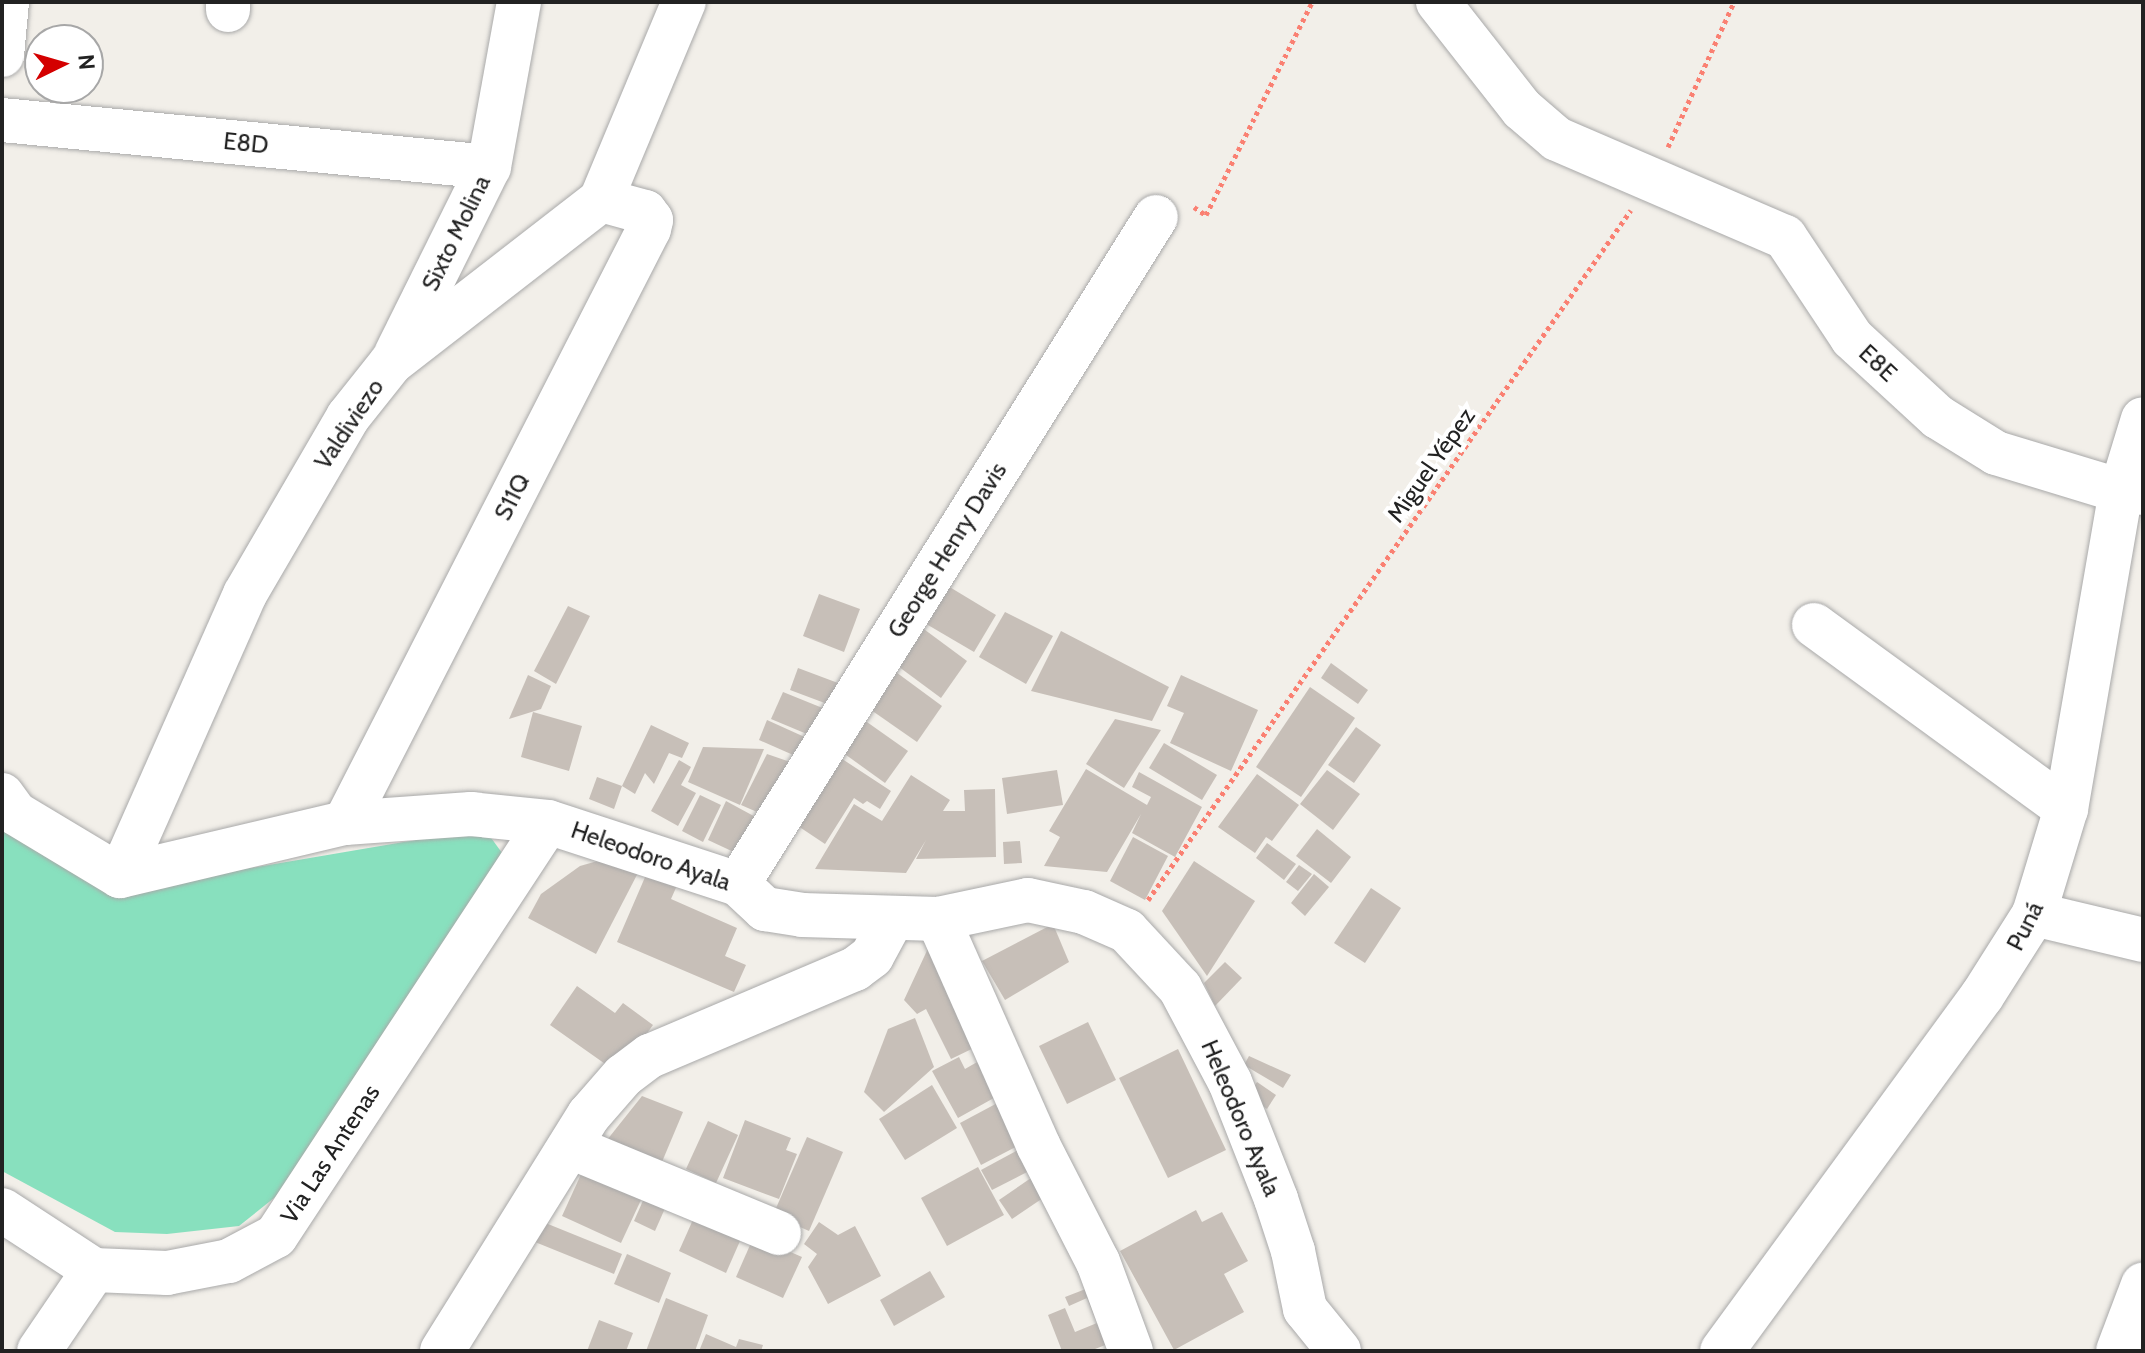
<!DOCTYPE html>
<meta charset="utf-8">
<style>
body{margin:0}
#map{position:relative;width:2145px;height:1353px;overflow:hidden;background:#f2efe9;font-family:Cabin,sans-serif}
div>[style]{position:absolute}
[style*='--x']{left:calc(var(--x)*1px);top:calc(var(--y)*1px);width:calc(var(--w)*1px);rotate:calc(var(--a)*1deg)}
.pitch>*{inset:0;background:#88e0be}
.building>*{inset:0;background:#c7bfb8}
.path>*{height:5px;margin-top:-2.5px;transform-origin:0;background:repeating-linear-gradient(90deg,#fa8072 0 4px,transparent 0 8px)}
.roads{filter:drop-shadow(0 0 2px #a9a9a9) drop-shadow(0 0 2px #a9a9a9)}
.minor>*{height:44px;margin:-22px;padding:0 22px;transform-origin:22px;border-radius:22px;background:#fff}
span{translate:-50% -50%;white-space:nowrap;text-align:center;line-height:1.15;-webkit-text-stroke:8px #fff;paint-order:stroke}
.street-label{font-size:24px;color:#222}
.frame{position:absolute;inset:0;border:4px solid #222;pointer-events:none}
.north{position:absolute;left:24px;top:24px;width:80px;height:80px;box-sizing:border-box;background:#fff;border:2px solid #a7a7a7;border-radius:50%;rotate:85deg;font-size:22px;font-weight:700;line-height:32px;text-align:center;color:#222}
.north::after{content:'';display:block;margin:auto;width:28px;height:36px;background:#d40000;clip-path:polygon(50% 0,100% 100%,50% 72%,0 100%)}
</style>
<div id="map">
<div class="pitch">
<i style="clip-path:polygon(2px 822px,174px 881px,439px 836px,489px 835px,505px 857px,289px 1186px,239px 1226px,167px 1234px,115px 1232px,2px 1171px)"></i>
</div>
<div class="building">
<i style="clip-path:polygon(938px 580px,996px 615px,974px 652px,916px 618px)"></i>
<i style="clip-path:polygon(819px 594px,860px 609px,844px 652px,803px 636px)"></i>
<i style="clip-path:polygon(568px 606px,590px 616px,556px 684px,534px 671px)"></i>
<i style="clip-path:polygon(1005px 612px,1053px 636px,1026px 684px,979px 657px)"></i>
<i style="clip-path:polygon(917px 624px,967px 661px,941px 698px,891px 661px)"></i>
<i style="clip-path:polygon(1061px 631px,1169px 687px,1152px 721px,1031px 691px)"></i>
<i style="clip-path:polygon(1331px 663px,1368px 690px,1358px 704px,1321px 678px)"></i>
<i style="clip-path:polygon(885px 664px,942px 706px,917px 742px,861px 703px)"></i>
<i style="clip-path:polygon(798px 668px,838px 683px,830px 705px,790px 690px)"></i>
<i style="clip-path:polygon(528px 675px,551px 686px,541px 709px,509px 719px)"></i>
<i style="clip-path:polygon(1181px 675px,1258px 710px,1231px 771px,1170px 743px,1184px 713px,1167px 706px)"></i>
<i style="clip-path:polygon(1310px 687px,1355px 718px,1301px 797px,1256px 767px)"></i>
<i style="clip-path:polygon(783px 692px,825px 709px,814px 737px,771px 719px)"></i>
<i style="clip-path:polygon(533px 712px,582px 726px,569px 771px,521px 757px)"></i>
<i style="clip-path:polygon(857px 715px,908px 751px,885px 783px,835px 747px)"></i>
<i style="clip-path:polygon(1115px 719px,1161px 730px,1124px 788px,1086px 764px)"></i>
<i style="clip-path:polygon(767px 720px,809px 739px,800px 758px,759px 740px)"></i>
<i style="clip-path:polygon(651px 725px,689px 743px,682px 758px,669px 753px,654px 784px,645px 773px,635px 794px,622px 786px)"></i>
<i style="clip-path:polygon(1356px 727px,1381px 745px,1354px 783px,1328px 765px)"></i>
<i style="clip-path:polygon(1164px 743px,1217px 775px,1202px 800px,1149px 768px)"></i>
<i style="clip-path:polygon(703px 747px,764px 749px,740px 805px,688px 782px)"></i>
<i style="clip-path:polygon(830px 751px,891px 791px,880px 809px,867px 801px,863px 804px,854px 798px,825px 844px,792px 822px)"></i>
<i style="clip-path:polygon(767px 754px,799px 765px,766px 816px,741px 805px)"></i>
<i style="clip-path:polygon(679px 760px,691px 767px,681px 785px,696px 793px,678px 826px,651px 811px)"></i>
<i style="clip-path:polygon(1086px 769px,1147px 805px,1151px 797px,1132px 787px,1139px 772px,1202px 807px,1175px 857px,1132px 833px,1141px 814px,1107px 872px,1044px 866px,1060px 837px,1049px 831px)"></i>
<i style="clip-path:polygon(1057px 770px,1063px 805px,1007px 814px,1002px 778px)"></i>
<i style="clip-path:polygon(1327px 770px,1360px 794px,1333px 830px,1300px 804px)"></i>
<i style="clip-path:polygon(1257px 774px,1299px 805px,1272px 841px,1266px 837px,1255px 853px,1218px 827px)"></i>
<i style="clip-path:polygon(911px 775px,950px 800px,943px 811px,965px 811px,964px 790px,995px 789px,996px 857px,916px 859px,926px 840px,906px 873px,815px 869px,854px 804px,882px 821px)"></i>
<i style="clip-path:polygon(597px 777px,622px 786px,614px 809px,589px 799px)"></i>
<i style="clip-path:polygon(700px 795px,721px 805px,703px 842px,682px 831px)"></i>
<i style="clip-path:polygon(726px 801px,761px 820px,738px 854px,708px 840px)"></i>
<i style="clip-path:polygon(1317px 829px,1351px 857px,1331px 883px,1296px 856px)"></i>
<i style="clip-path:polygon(1133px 837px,1168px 856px,1145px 900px,1110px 881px)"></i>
<i style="clip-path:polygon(1020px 841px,1022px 863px,1004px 864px,1003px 842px)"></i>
<i style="clip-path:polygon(1267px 843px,1296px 864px,1284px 880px,1256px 858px)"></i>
<i style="clip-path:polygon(615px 856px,640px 869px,596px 954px,528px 918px,541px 894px,580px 866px)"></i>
<i style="clip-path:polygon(1194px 861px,1255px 901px,1207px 976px,1162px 911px)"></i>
<i style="clip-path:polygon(1299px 865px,1312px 874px,1298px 891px,1286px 882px)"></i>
<i style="clip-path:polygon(649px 868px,679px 881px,671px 899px,737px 928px,725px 956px,746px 965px,734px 992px,617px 942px)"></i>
<i style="clip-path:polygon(1314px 874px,1329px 887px,1305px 916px,1291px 903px)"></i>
<i style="clip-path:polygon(1371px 888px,1401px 908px,1365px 963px,1334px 943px)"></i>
<i style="clip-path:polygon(1053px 924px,1069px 962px,1005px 1000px,982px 961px)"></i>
<i style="clip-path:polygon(931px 942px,982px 1044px,951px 1059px,926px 1009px,917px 1014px,904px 1000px)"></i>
<i style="clip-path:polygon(1225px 962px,1242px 978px,1215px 1006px,1204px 983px)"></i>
<i style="clip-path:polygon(577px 986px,615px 1013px,623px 1003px,653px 1025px,618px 1073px,550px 1025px)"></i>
<i style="clip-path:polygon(915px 1018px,934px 1067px,884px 1112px,864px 1092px,888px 1029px)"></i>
<i style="clip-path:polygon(1088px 1022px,1116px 1080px,1067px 1104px,1039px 1046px)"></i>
<i style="clip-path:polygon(1178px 1049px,1226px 1150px,1168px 1178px,1119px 1078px)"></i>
<i style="clip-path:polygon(991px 1054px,1010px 1089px,958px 1118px,932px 1071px,959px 1057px,965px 1069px)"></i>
<i style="clip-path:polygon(1249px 1056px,1291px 1075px,1283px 1088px,1244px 1065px)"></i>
<i style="clip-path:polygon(1257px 1082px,1276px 1095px,1267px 1109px,1248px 1096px)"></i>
<i style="clip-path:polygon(932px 1085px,957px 1128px,905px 1160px,879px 1119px)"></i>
<i style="clip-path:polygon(642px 1096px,683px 1112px,659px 1169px,603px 1145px)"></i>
<i style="clip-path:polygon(1003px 1100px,1025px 1142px,981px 1165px,960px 1123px)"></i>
<i style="clip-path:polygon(745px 1120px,791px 1138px,786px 1150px,797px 1154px,779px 1199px,723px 1178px)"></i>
<i style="clip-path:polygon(708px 1121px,738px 1135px,716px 1183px,686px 1169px)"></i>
<i style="clip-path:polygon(807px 1137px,843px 1152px,809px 1231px,773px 1215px)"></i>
<i style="clip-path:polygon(1020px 1149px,1031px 1170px,992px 1190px,981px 1170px)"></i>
<i style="clip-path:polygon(588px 1159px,647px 1187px,621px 1243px,562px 1216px)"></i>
<i style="clip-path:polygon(978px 1167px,1004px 1215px,947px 1246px,921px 1198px)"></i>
<i style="clip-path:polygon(1031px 1178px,1043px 1198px,1012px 1219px,999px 1200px)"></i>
<i style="clip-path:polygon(649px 1187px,670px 1197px,655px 1231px,634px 1221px)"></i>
<i style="clip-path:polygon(700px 1204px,747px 1225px,726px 1273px,679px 1251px)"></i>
<i style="clip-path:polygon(1196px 1210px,1202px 1222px,1222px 1212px,1248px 1261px,1224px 1274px,1244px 1312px,1174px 1350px,1120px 1251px)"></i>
<i style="clip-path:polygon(543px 1222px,622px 1254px,614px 1274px,535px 1242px)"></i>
<i style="clip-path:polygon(819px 1222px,838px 1235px,855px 1226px,881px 1276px,828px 1304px,808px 1267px,817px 1254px,804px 1244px)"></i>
<i style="clip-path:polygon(754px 1236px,802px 1257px,783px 1298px,736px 1277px)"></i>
<i style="clip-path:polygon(627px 1254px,671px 1273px,659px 1303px,614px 1284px)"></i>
<i style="clip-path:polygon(930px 1271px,945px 1297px,894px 1326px,880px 1300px)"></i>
<i style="clip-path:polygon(1096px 1285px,1118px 1340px,1090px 1351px,1062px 1351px,1048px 1315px,1065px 1308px,1075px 1332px,1097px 1323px,1087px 1298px,1069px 1306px,1065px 1297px)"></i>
<i style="clip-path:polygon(666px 1298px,708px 1315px,695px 1351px,646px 1351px)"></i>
<i style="clip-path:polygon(599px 1320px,633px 1333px,626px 1351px,587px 1351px)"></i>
<i style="clip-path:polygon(706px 1334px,736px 1347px,739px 1339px,763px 1345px,761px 1351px,699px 1351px)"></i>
</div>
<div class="path">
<i style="--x:1668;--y:147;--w:159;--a:-65.5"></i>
<i style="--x:1194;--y:207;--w:14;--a:34"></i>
<i style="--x:1206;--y:215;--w:238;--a:-63.5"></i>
<i style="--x:1148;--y:900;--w:842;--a:-55.01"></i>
</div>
<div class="roads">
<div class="minor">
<i style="--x:228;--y:2;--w:8;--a:90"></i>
<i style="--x:1438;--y:2;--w:136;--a:51.9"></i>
<i style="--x:1522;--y:109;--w:46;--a:40.6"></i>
<i style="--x:1557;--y:139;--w:248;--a:23.3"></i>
<i style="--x:1785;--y:237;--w:121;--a:56.4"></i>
<i style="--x:1852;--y:338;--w:117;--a:42.6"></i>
<i style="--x:1938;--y:417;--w:68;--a:31.8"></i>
<i style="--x:1996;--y:453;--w:131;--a:16.9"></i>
<i style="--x:2121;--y:491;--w:22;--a:5"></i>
<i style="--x:2;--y:55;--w:53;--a:-84.6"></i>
<i style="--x:2;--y:120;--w:489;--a:5.5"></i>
<i style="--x:396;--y:354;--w:209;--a:-63.6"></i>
<i style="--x:489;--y:167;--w:168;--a:-79.7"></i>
<i style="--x:1814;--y:625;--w:312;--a:36.1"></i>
<i style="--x:2;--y:795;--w:22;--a:54"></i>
<i style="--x:15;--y:813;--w:122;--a:31"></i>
<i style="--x:120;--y:876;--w:231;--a:-13.3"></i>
<i style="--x:345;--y:823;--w:126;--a:-4.1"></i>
<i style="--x:471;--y:814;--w:77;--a:5.9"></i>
<i style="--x:548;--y:822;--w:200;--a:18.1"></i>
<i style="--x:738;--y:884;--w:37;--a:43"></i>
<i style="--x:765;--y:909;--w:37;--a:9"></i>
<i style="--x:802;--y:915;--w:136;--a:1.7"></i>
<i style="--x:938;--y:919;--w:92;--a:-11.9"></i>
<i style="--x:1028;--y:900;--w:57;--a:12.1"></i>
<i style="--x:1084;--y:912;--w:47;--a:23.8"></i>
<i style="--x:1127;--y:931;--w:78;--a:47.1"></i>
<i style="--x:1180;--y:988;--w:106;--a:62"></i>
<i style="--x:1230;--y:1082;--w:126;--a:68.5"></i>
<i style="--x:1276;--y:1199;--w:55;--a:71.9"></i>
<i style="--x:1293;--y:1251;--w:59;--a:78.3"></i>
<i style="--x:1305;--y:1309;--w:54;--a:51"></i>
<i style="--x:345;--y:823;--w:667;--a:-62.9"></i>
<i style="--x:649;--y:229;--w:9;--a:-77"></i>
<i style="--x:651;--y:220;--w:10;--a:-127"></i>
<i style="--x:645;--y:212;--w:46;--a:-164.7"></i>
<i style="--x:120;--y:876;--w:308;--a:-66.1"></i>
<i style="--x:245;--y:594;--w:205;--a:-59.8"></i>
<i style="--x:348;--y:417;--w:69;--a:-51.5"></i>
<i style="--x:391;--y:363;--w:266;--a:-37.8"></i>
<i style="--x:601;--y:200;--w:215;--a:-67.3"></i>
<i style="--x:738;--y:884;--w:787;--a:-57.93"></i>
<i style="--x:2034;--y:914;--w:112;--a:13.4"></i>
<i style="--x:938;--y:919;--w:247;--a:66.1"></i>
<i style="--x:1038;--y:1145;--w:131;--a:62.9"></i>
<i style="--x:1098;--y:1262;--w:95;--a:69.7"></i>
<i style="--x:571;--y:1147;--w:225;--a:22.5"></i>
<i style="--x:2;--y:1210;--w:110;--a:33.1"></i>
<i style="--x:94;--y:1270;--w:73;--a:2.4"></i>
<i style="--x:167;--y:1273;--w:63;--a:-11"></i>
<i style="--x:229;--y:1261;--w:53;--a:-28"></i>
<i style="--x:276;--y:1236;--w:495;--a:-56.7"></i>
<i style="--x:39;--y:1351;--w:98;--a:-55.8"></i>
<i style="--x:442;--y:1351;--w:278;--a:-58.1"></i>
<i style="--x:589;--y:1115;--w:52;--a:-48.9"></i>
<i style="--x:623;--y:1076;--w:34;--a:-37"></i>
<i style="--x:650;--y:1056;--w:223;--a:-23"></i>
<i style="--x:855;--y:969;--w:21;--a:-37"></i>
<i style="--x:872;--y:956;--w:42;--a:-61.6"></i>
<i style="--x:1722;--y:1351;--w:440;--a:-53.8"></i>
<i style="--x:1982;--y:996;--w:97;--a:-57.6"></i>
<i style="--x:2034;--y:914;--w:110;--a:-73.1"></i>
<i style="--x:2066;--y:809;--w:323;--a:-80.2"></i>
<i style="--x:2121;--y:491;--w:75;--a:-73"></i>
<i style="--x:2118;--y:1351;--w:71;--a:-69.3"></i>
</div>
</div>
<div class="street-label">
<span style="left:246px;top:143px;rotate:6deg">E8D</span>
<span style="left:456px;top:233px;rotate:-64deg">Sixto Molina</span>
<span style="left:1878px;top:363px;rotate:43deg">E8E</span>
<span style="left:349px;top:424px;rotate:-56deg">Valdiviezo</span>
<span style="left:1431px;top:465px;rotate:-55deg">Miguel Yépez</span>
<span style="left:512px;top:497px;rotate:-63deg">S11Q</span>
<span style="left:947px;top:550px;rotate:-58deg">George Henry Davis</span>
<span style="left:651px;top:856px;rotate:19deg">Heleodoro Ayala</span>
<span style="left:2025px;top:926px;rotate:-63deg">Puná</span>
<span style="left:1241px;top:1118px;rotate:67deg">Heleodoro Ayala</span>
<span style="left:330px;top:1154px;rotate:-57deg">Via Las Antenas</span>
</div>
<div class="frame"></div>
<div class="north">N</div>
</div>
